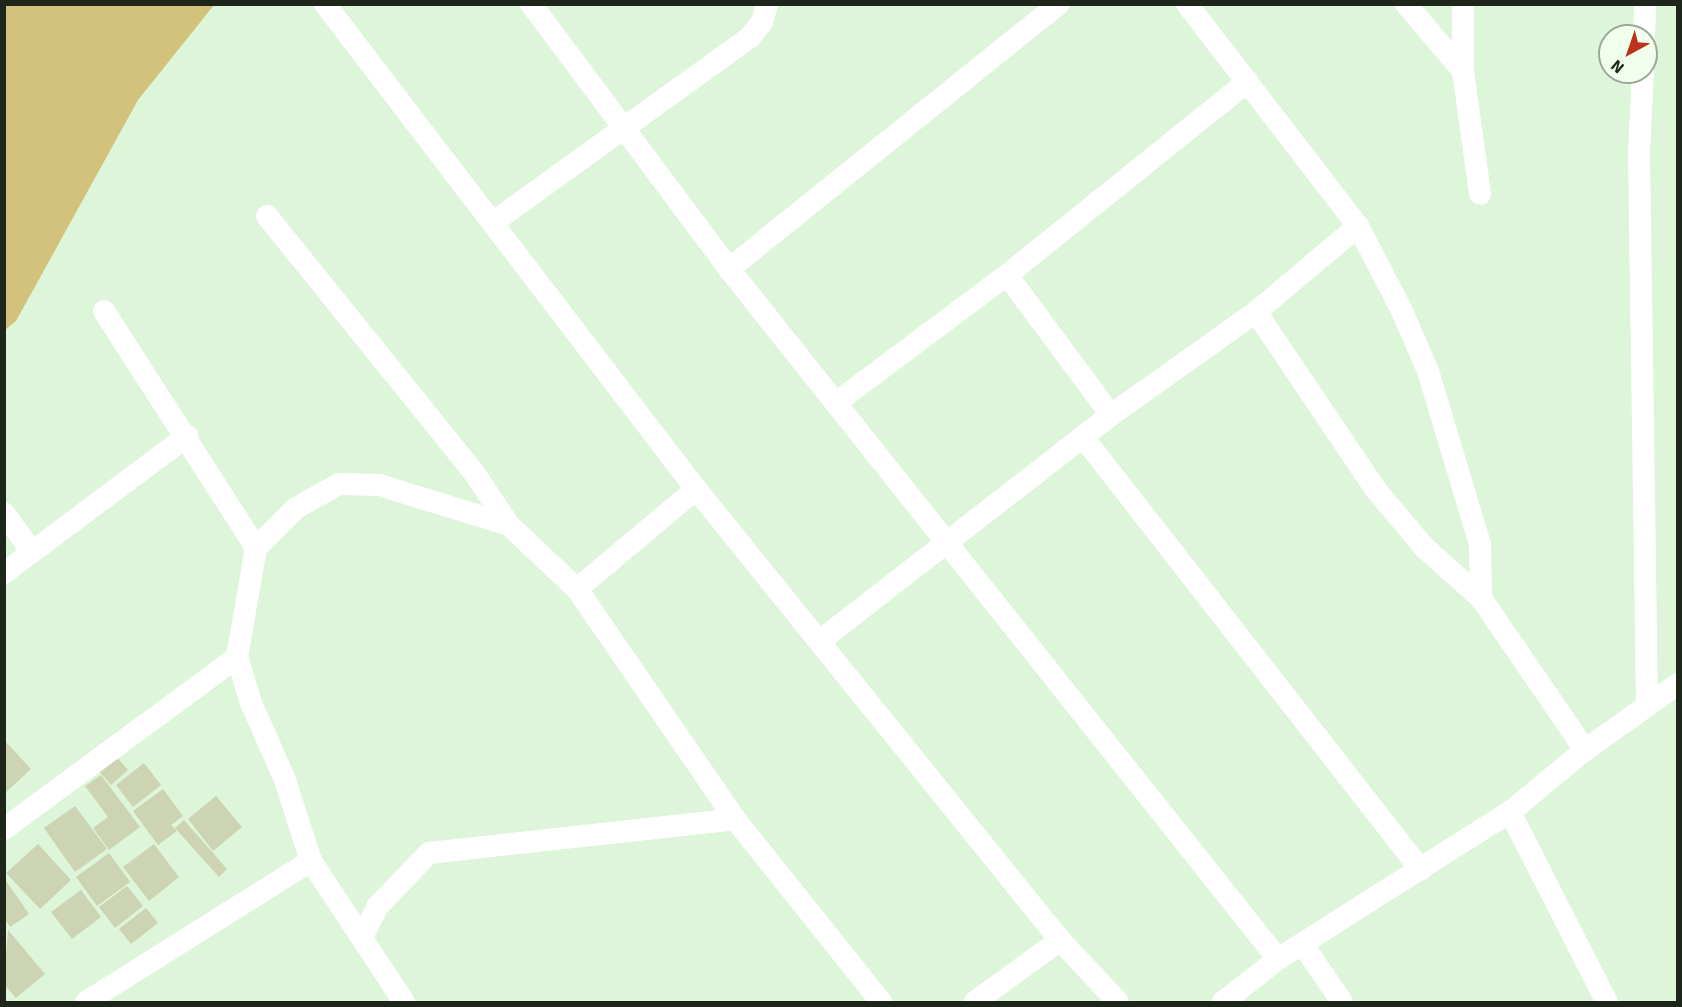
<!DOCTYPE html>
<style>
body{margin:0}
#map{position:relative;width:1682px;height:1007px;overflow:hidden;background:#ddf5d8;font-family:Signika,sans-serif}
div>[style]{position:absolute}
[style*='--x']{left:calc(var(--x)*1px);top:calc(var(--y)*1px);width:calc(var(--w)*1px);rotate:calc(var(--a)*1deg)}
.green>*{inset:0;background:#d3c27b}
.building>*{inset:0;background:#ccd4b3}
.minor>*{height:22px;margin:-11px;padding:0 11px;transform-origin:11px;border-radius:11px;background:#fff}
span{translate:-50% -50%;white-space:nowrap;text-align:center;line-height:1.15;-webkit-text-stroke:5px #f1ffed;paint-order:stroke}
.frame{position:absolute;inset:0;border:6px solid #1e261c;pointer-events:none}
.north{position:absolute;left:1598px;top:24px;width:60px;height:60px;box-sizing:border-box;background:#f1ffed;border:2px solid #9da899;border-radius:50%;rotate:220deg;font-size:16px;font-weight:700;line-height:24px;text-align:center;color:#1e261c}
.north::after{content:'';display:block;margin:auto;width:21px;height:27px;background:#be331b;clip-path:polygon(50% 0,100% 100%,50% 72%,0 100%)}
</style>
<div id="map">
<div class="green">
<i style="clip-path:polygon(5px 4px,214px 5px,138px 100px,16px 321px,5px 330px)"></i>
</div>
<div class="building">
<i style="clip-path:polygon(4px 740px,31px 769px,4px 794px)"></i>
<i style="clip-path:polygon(115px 755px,128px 770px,111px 785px,98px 770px)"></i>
<i style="clip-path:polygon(144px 763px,161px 785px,133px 807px,116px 785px)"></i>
<i style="clip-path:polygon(101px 775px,140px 827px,109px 850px,93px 828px,108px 817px,85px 786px)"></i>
<i style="clip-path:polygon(163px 789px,183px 816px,171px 825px,177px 831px,158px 845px,133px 811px)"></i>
<i style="clip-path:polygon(216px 796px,242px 827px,213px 851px,188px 819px)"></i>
<i style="clip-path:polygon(75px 806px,107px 849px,75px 872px,44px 828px)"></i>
<i style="clip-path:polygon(184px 820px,227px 869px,219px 877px,175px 828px)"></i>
<i style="clip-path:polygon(38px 844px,71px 880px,40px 909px,6px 873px)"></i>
<i style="clip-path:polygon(154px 844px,179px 877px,149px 901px,123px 867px)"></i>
<i style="clip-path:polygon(109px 853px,130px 882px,97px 906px,76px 877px)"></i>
<i style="clip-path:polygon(4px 878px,29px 914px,10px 927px,4px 918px)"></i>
<i style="clip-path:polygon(127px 886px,143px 906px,115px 928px,99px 907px)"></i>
<i style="clip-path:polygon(81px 890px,101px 917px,72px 939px,51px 912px)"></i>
<i style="clip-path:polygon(146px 908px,158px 923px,131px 944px,119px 929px)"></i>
<i style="clip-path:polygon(8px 930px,45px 974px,16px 998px,4px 984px)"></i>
</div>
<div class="minor">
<i style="--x:325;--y:4;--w:611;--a:52.59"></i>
<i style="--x:696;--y:489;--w:580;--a:51.09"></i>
<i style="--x:1060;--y:940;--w:85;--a:46.9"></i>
<i style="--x:531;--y:4;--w:331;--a:53.2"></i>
<i style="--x:729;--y:269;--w:882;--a:51.49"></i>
<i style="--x:1187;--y:4;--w:280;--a:52.4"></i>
<i style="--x:1358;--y:226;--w:96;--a:62.6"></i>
<i style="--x:1402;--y:311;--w:65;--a:66.6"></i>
<i style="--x:1428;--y:371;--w:181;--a:73.3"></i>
<i style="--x:1480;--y:544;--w:54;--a:88.9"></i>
<i style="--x:1406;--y:4;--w:88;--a:49.6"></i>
<i style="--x:1463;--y:4;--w:67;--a:90"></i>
<i style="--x:1463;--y:71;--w:124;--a:82.1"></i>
<i style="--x:1644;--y:36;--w:32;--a:-88"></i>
<i style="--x:1643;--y:72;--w:80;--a:92.9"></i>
<i style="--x:1639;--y:152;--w:550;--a:89.17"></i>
<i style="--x:267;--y:216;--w:331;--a:51.1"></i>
<i style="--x:475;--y:474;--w:61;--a:56.3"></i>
<i style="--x:509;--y:525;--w:93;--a:43.3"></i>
<i style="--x:577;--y:589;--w:279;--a:55.5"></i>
<i style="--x:735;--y:819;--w:234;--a:51.4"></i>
<i style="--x:495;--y:221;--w:314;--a:-35.8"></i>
<i style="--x:750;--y:37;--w:19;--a:-51"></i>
<i style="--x:762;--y:22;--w:19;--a:-74"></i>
<i style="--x:729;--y:269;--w:423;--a:-38.8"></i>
<i style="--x:1007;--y:275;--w:174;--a:53.4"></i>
<i style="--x:104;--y:311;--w:282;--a:57.3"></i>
<i style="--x:1256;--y:312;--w:215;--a:56"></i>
<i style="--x:1376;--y:490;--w:76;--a:49.8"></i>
<i style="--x:1425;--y:548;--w:75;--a:41.8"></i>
<i style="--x:1481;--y:598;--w:184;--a:55.6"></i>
<i style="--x:837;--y:402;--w:212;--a:-36.8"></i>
<i style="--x:1007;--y:275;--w:309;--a:-38.8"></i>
<i style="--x:1083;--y:437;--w:549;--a:52.02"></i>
<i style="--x:4;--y:513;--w:48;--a:54.3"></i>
<i style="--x:4;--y:573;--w:229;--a:-36.8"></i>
<i style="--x:577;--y:589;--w:155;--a:-40"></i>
<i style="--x:821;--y:640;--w:367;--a:-37.8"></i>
<i style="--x:1111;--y:415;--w:178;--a:-35.4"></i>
<i style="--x:1256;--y:312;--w:133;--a:-40.1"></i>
<i style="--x:1510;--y:812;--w:213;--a:63"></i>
<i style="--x:4;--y:829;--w:290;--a:-36.4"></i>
<i style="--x:362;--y:937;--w:34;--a:-63"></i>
<i style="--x:377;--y:907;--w:75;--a:-46.1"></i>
<i style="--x:429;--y:853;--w:308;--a:-6.3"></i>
<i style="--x:1303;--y:945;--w:69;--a:55.6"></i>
<i style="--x:86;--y:1002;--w:266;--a:-32.1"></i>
<i style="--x:404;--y:1002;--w:169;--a:-123.4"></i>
<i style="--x:311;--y:861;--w:85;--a:-107.8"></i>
<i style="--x:285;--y:780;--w:84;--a:-113.8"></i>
<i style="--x:251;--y:703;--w:48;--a:-106.9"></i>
<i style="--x:237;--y:657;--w:111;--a:-80.1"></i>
<i style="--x:256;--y:548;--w:57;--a:-45"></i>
<i style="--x:296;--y:508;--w:49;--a:-29.2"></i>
<i style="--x:339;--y:484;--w:40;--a:1.4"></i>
<i style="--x:379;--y:485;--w:136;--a:17.1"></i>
<i style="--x:975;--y:1002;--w:105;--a:-36.1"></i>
<i style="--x:1223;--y:1002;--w:70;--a:-38"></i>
<i style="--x:1278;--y:959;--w:275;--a:-32.4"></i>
<i style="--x:1510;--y:812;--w:97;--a:-39.6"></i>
<i style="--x:1585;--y:750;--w:114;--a:-35.4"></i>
</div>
<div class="frame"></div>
<div class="north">N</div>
</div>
